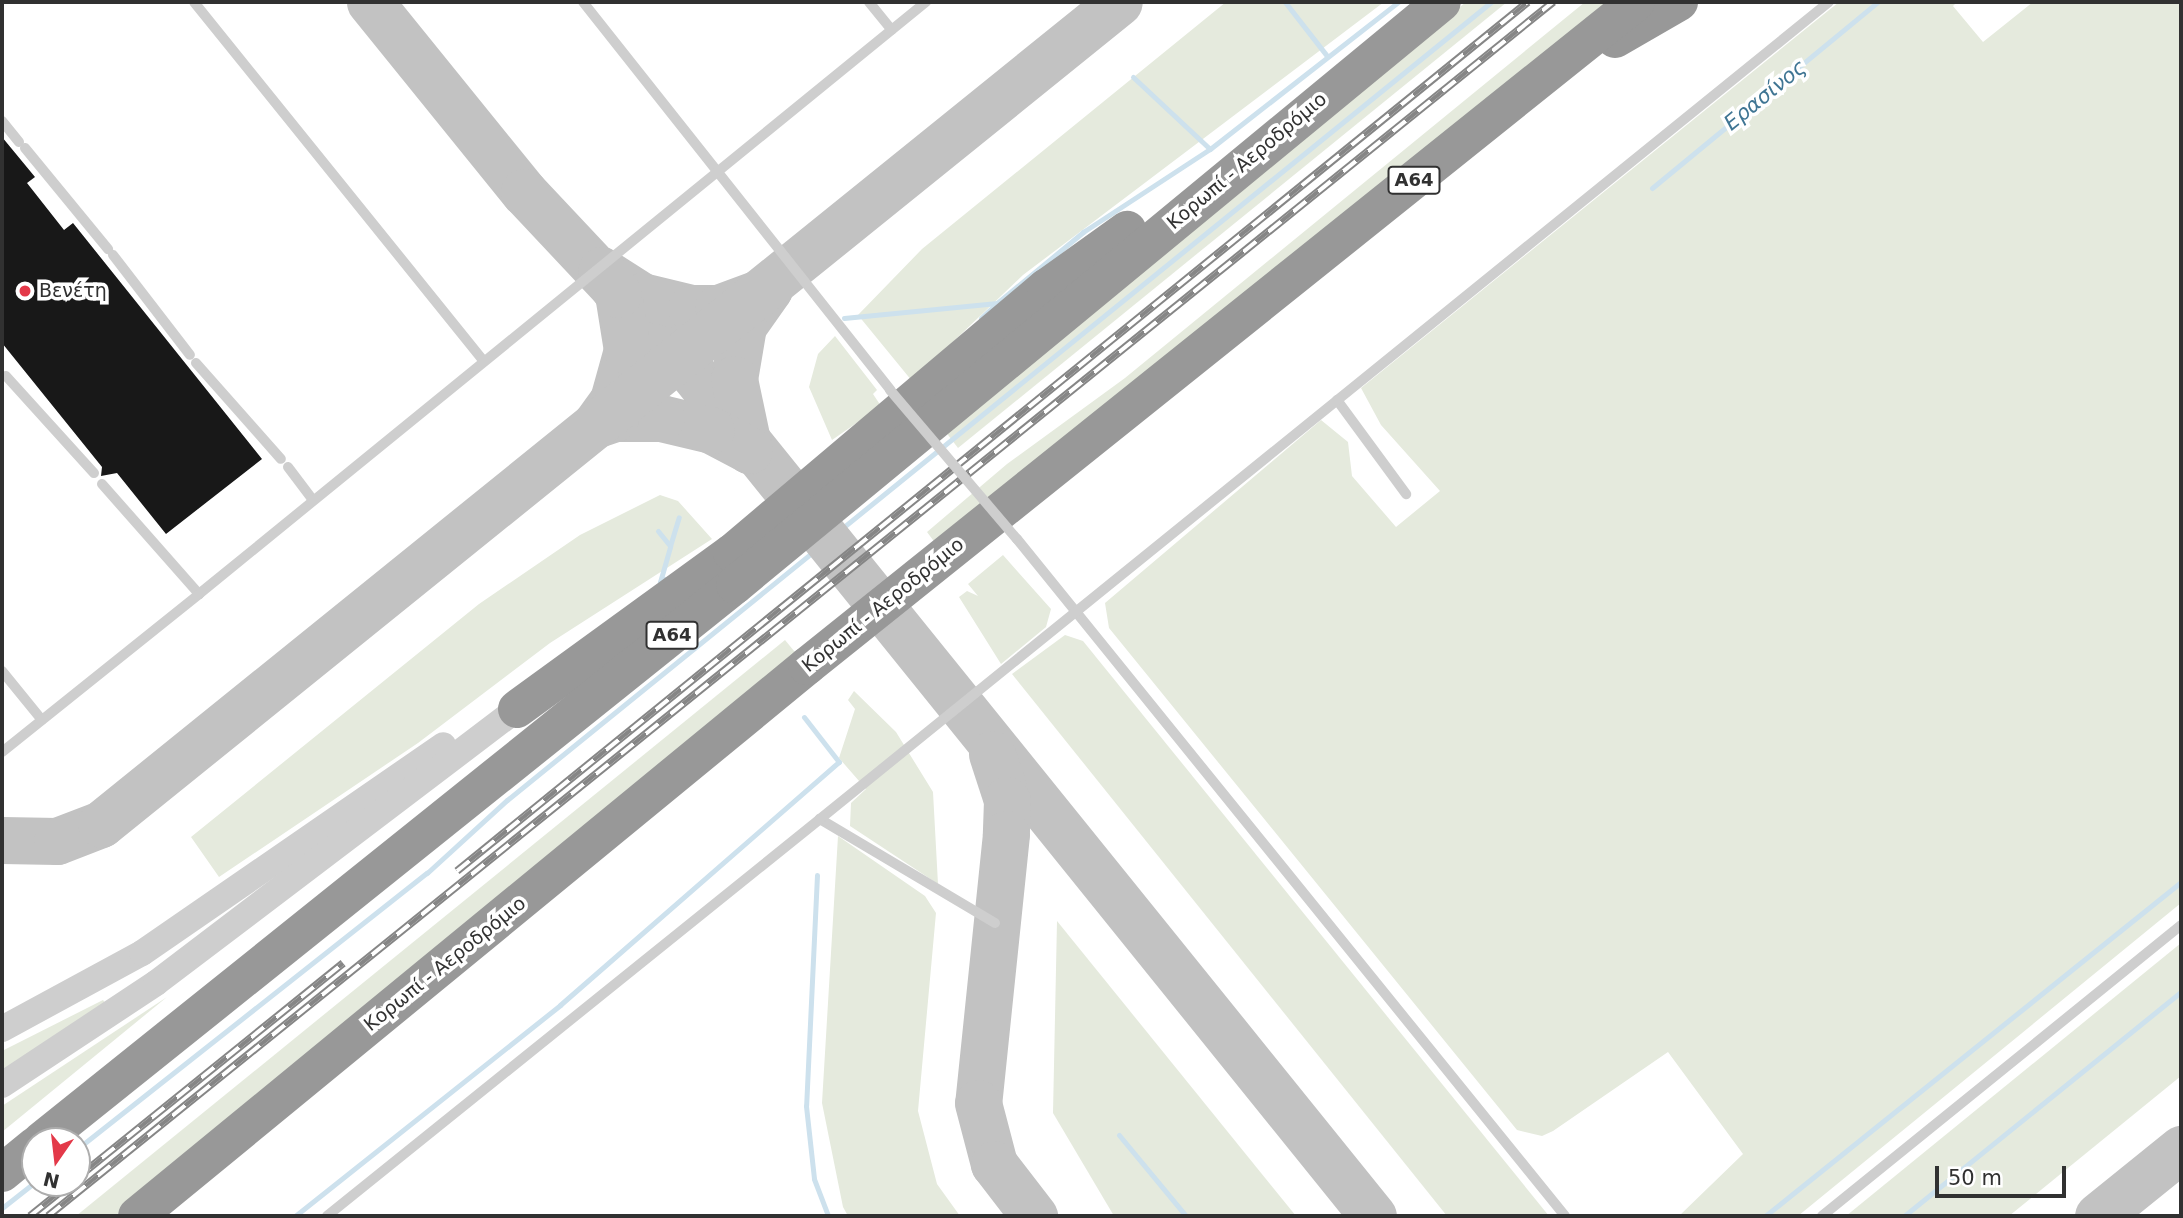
<!DOCTYPE html>
<meta charset="utf-8">
<style>
body{margin:0}
#map{position:relative;width:2183px;height:1218px;overflow:hidden;background:#fff;font-family:"DejaVu Sans",sans-serif}
div>[style]{position:absolute}
[style*='--x']{left:calc(var(--x)*1px);top:calc(var(--y)*1px);width:calc(var(--w)*1px);rotate:calc(var(--a)*1deg)}
.green>*{inset:0;background:#e5eadd}
.stream>*{height:5px;margin:-2.5px;padding:0 2.5px;transform-origin:2.5px;border-radius:2.5px;background:#cde1ed}
.taxiway>*{height:47px;margin:-23.5px;padding:0 23.5px;transform-origin:23.5px;border-radius:23.5px;background:#c2c2c2}
.building>*{inset:0;background:#181818}
.service>*{height:10px;margin:-5px;padding:0 5px;transform-origin:5px;border-radius:5px;background:#cecece}
.tertiary>*{height:26px;margin:-13px;padding:0 13px;transform-origin:13px;border-radius:13px;background:#cecece}
.motorway>*{height:38px;margin:-19px;padding:0 19px;transform-origin:19px;border-radius:19px;background:#989898}
.rail>*{height:8px;margin-top:-4px;transform-origin:0;background:repeating-linear-gradient(90deg,#fff 0 16px,#868686 0 32px);box-sizing:border-box;border-block:2px solid #868686}
.service-bridge>*{height:10px;margin:-5px;padding:0 5px;transform-origin:5px;border-radius:5px;background:#cecece}
.dots>*{width:19px;height:19px;translate:-50% -50%;box-sizing:border-box;border:4px solid #fff;border-radius:50%}
span{translate:-50% -50%;white-space:nowrap;text-align:center;line-height:1.15;-webkit-text-stroke:7px #fff;paint-order:stroke}
.shield-label span{padding:2px 5px;background:#fff;border:2px solid;border-radius:5px;-webkit-text-stroke-width:0}
.shield-label{font-size:18px;color:#313131;font-weight:700}
.street-label{font-size:19px;color:#313131}
.poi-label{font-size:19px;color:#313131}
.left{translate:0 -50%;text-align:left}
.water-label{font-size:21px;color:#3f7593;font-style:italic}
.frame{position:absolute;inset:0;border:4px solid #313131;pointer-events:none}
.north{position:absolute;left:21px;top:1127px;width:70px;height:70px;box-sizing:border-box;background:#fff;border:2px solid #adadad;border-radius:50%;rotate:194deg;font-size:19px;font-weight:700;line-height:28px;text-align:center;color:#313131}
.north::after{content:'';display:block;margin:auto;width:24px;height:32px;background:#e33949;clip-path:polygon(50% 0,100% 100%,50% 72%,0 100%)}
.scale{position:absolute;left:1935px;top:1166px;width:131px;height:32px;box-sizing:border-box;border:4px solid #313131;border-top:0;padding-left:9px;font-size:21px;line-height:24px;white-space:nowrap;color:#313131;-webkit-text-stroke:5px #fff;paint-order:stroke}
</style>
<div id="map">
<div class="green">
<i style="clip-path:polygon(1226px 2px,1384px 2px,1023px 275px,912px 381px,858px 315px,922px 249px)"></i>
<i style="clip-path:polygon(1466px 2px,1507px 2px,958px 448px,945px 431px)"></i>
<i style="clip-path:polygon(1585px 2px,1615px 2px,936px 544px,927px 532px,1007px 464px,1125px 378px)"></i>
<i style="clip-path:polygon(1839px 2px,1957px 2px,1953px 6px,1983px 42px,2033px 2px,2181px 2px,2181px 903px,1798px 1216px,1679px 1216px,1743px 1154px,1668px 1052px,1553px 1131px,1542px 1136px,1517px 1130px,1109px 628px,1105px 603px,1321px 420px,1348px 442px,1352px 476px,1396px 527px,1440px 491px,1381px 425px,1361px 388px)"></i>
<i style="clip-path:polygon(835px 336px,877px 390px,873px 394px,881px 406px,832px 440px,809px 387px,818px 354px)"></i>
<i style="clip-path:polygon(660px 495px,678px 501px,712px 539px,550px 643px,418px 743px,219px 877px,191px 837px,479px 604px,580px 535px)"></i>
<i style="clip-path:polygon(1003px 555px,1051px 609px,1046px 627px,1001px 664px,959px 597px,967px 591px,978px 596px,968px 584px)"></i>
<i style="clip-path:polygon(1065px 635px,1083px 641px,1549px 1216px,1447px 1216px,1012px 674px)"></i>
<i style="clip-path:polygon(785px 640px,799px 657px,501px 905px,115px 1216px,76px 1216px)"></i>
<i style="clip-path:polygon(854px 691px,896px 732px,933px 792px,938px 884px,850px 826px,851px 803px,866px 789px,839px 758px,855px 709px,848px 700px)"></i>
<i style="clip-path:polygon(838px 836px,925px 896px,936px 913px,918px 1111px,937px 1184px,960px 1216px,848px 1216px,843px 1207px,822px 1103px)"></i>
<i style="clip-path:polygon(1057px 921px,1296px 1216px,1114px 1216px,1053px 1113px)"></i>
<i style="clip-path:polygon(2181px 943px,2181px 1076px,2009px 1216px,1846px 1216px)"></i>
<i style="clip-path:polygon(167px 997px,2px 1132px,2px 1106px)"></i>
<i style="clip-path:polygon(103px 1000px,110px 1009px,2px 1078px,2px 1051px)"></i>
</div>
<div class="stream">
<i style="--x:1285;--y:2;--w:68;--a:52.1"></i>
<i style="--x:1133;--y:77;--w:105;--a:43.1"></i>
<i style="--x:1652;--y:188;--w:293;--a:-39.5"></i>
<i style="--x:997;--y:303;--w:112;--a:-39.5"></i>
<i style="--x:1083;--y:232;--w:152;--a:-33.2"></i>
<i style="--x:1210;--y:149;--w:239;--a:-38"></i>
<i style="--x:844;--y:318;--w:154;--a:-5.6"></i>
<i style="--x:997;--y:303;--w:22;--a:137"></i>
<i style="--x:658;--y:531;--w:19;--a:51"></i>
<i style="--x:670;--y:546;--w:30;--a:-73"></i>
<i style="--x:664;--y:579;--w:5;--a:143"></i>
<i style="--x:660;--y:582;--w:37;--a:-74"></i>
<i style="--x:817;--y:875;--w:231;--a:92.7"></i>
<i style="--x:806;--y:1106;--w:73;--a:83.7"></i>
<i style="--x:814;--y:1179;--w:40;--a:69"></i>
<i style="--x:1119;--y:1135;--w:105;--a:50.4"></i>
<i style="--x:77;--y:1149;--w:446;--a:-38.3"></i>
<i style="--x:427;--y:873;--w:108;--a:-42.4"></i>
<i style="--x:507;--y:800;--w:1267;--a:-39.04"></i>
<i style="--x:2;--y:1208;--w:42;--a:-38.2"></i>
<i style="--x:295;--y:1216;--w:339;--a:-38.5"></i>
<i style="--x:560;--y:1005;--w:370;--a:-41.1"></i>
<i style="--x:839;--y:762;--w:57;--a:-127.9"></i>
<i style="--x:1765;--y:1216;--w:533;--a:-38.76"></i>
<i style="--x:1904;--y:1216;--w:356;--a:-39"></i>
</div>
<div class="taxiway">
<i style="--x:370;--y:2;--w:245;--a:51"></i>
<i style="--x:524;--y:192;--w:231;--a:46.8"></i>
<i style="--x:682;--y:360;--w:1100;--a:51.09"></i>
<i style="--x:601;--y:270;--w:49;--a:32.4"></i>
<i style="--x:642;--y:296;--w:50;--a:13.8"></i>
<i style="--x:691;--y:308;--w:27;--a:0"></i>
<i style="--x:718;--y:308;--w:54;--a:-20.4"></i>
<i style="--x:769;--y:289;--w:45;--a:125.1"></i>
<i style="--x:743;--y:326;--w:54;--a:99.6"></i>
<i style="--x:734;--y:379;--w:73;--a:78.1"></i>
<i style="--x:749;--y:450;--w:43;--a:-152.2"></i>
<i style="--x:711;--y:430;--w:51;--a:-166.5"></i>
<i style="--x:661;--y:418;--w:46;--a:180"></i>
<i style="--x:615;--y:418;--w:21;--a:161"></i>
<i style="--x:595;--y:425;--w:31;--a:-54"></i>
<i style="--x:613;--y:400;--w:52;--a:-74.4"></i>
<i style="--x:627;--y:350;--w:57;--a:-99.1"></i>
<i style="--x:618;--y:294;--w:29;--a:-125"></i>
<i style="--x:992;--y:754;--w:48;--a:71.9"></i>
<i style="--x:1007;--y:800;--w:34;--a:92"></i>
<i style="--x:1006;--y:834;--w:270;--a:95.9"></i>
<i style="--x:978;--y:1103;--w:63;--a:75.3"></i>
<i style="--x:994;--y:1164;--w:66;--a:52.4"></i>
<i style="--x:2;--y:840;--w:55;--a:1"></i>
<i style="--x:57;--y:841;--w:47;--a:-21.1"></i>
<i style="--x:101;--y:824;--w:1308;--a:-38.92"></i>
<i style="--x:2098;--y:1216;--w:107;--a:-38.9"></i>
</div>
<div class="building">
<i style="clip-path:polygon(2px 137px,35px 177px,27px 183px,64px 230px,73px 223px,262px 459px,166px 534px,117px 473px,101px 476px,102px 467px,2px 343px)"></i>
</div>
<div class="service">
<i style="--x:194;--y:2;--w:461;--a:51.1"></i>
<i style="--x:583;--y:2;--w:495;--a:51.6"></i>
<i style="--x:869;--y:2;--w:36;--a:51"></i>
<i style="--x:2;--y:121;--w:27;--a:51"></i>
<i style="--x:25;--y:148;--w:131;--a:50.6"></i>
<i style="--x:113;--y:255;--w:126;--a:52.4"></i>
<i style="--x:196;--y:363;--w:128;--a:48.5"></i>
<i style="--x:6;--y:376;--w:131;--a:47.8"></i>
<i style="--x:1337;--y:400;--w:117;--a:53.7"></i>
<i style="--x:288;--y:467;--w:41;--a:52.9"></i>
<i style="--x:102;--y:484;--w:147;--a:48.6"></i>
<i style="--x:199;--y:594;--w:938;--a:-39.16"></i>
<i style="--x:1017;--y:539;--w:871;--a:51.01"></i>
<i style="--x:2;--y:671;--w:63;--a:50.8"></i>
<i style="--x:2;--y:752;--w:253;--a:-38.7"></i>
<i style="--x:995;--y:923;--w:204;--a:-149.3"></i>
<i style="--x:820;--y:819;--w:1298;--a:-39"></i>
<i style="--x:327;--y:1216;--w:633;--a:-38.84"></i>
<i style="--x:1822;--y:1216;--w:462;--a:-39"></i>
</div>
<div class="tertiary">
<i style="--x:2;--y:1029;--w:159;--a:-28.5"></i>
<i style="--x:142;--y:953;--w:366;--a:-34.6"></i>
<i style="--x:2;--y:1085;--w:185;--a:-33.5"></i>
<i style="--x:156;--y:983;--w:453;--a:-37.2"></i>
</div>
<div class="motorway">
<i style="--x:1615;--y:39;--w:74;--a:-30"></i>
<i style="--x:517;--y:709;--w:266;--a:-36"></i>
<i style="--x:732;--y:553;--w:411;--a:-40.2"></i>
<i style="--x:1046;--y:288;--w:100;--a:-35.6"></i>
<i style="--x:41;--y:1141;--w:889;--a:-38.7"></i>
<i style="--x:735;--y:585;--w:916;--a:-39.51"></i>
<i style="--x:2;--y:1173;--w:43;--a:-39.3"></i>
<i style="--x:137;--y:1216;--w:867;--a:-39.38"></i>
<i style="--x:807;--y:666;--w:1062;--a:-38.69"></i>
</div>
<div class="rail">
<i style="--x:457;--y:871;--w:1379;--a:-39.06"></i>
<i style="--x:77;--y:1178;--w:342;--a:-38.9"></i>
<i style="--x:30;--y:1216;--w:53;--a:-38.8"></i>
<i style="--x:48;--y:1216;--w:1934;--a:-38.89"></i>
</div>
<div class="service-bridge">
<i style="--x:890;--y:390;--w:196;--a:49.6"></i>
</div>
<div class="dots">
<i style="left:25px;top:291px;background:#e33949"></i>
</div>
<div class="shield-label">
<span style="left:1414px;top:180px">Α64</span>
<span style="left:672px;top:635px">Α64</span>
</div>
<div class="street-label">
<span style="left:1247px;top:161px;rotate:-40deg">Κορωπί - Αεροδρόμιο</span>
<span style="left:883px;top:605px;rotate:-39deg">Κορωπί - Αεροδρόμιο</span>
<span style="left:445px;top:964px;rotate:-39deg">Κορωπί - Αεροδρόμιο</span>
</div>
<div class="poi-label">
<span class="left" style="left:39px;top:291px">Βενέτη</span>
</div>
<div class="water-label">
<span style="left:1765px;top:95px;rotate:-39deg">Ερασίνος</span>
</div>
<div class="frame"></div>
<div class="north">N</div>
<div class="scale">50 m</div>
</div>
